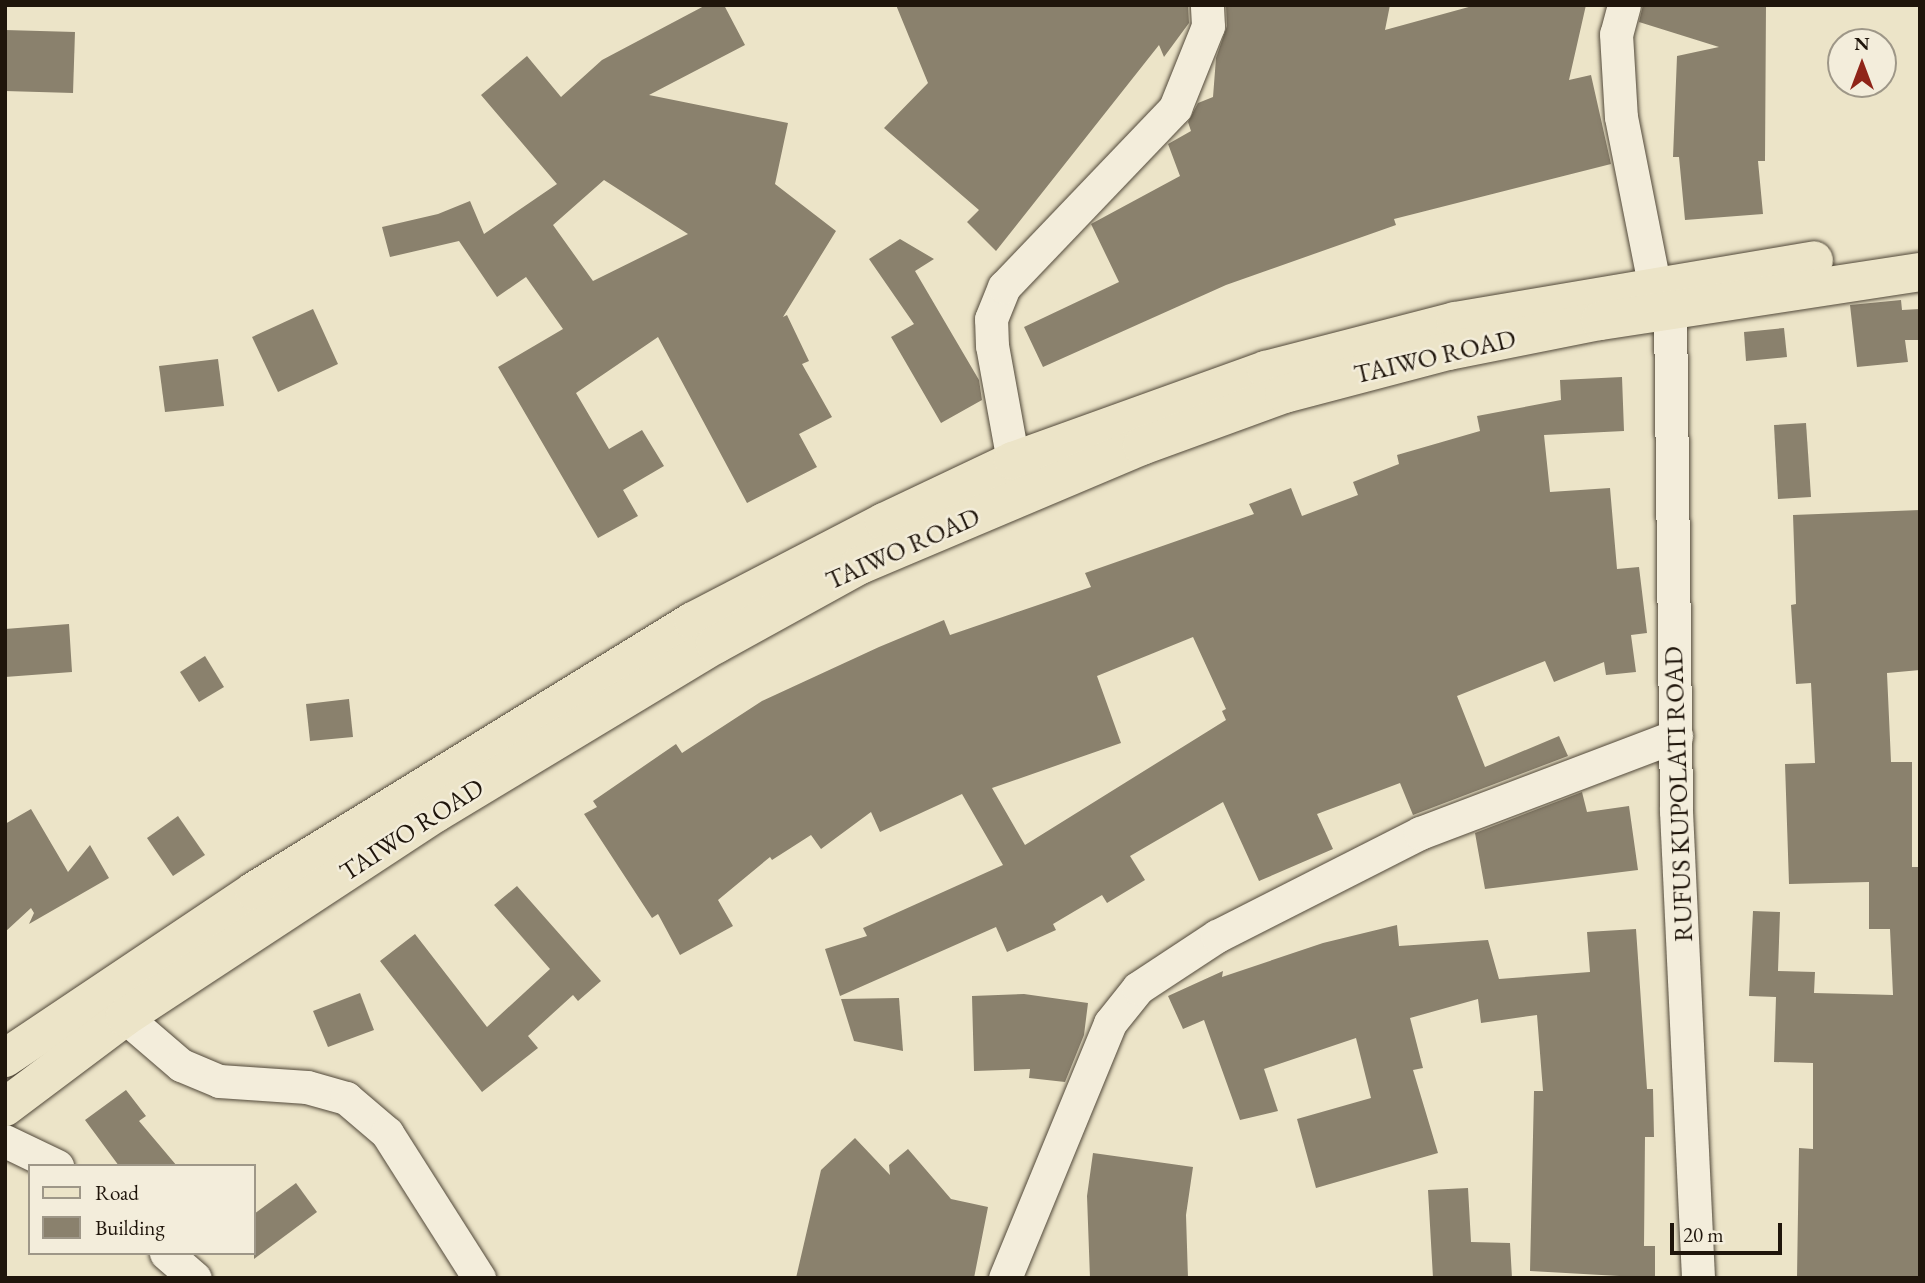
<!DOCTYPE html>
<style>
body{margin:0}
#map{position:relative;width:1925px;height:1283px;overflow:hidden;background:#ece4c8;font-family:"EB Garamond",serif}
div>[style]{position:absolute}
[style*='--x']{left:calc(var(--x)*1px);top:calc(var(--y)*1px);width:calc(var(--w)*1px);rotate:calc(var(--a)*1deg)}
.building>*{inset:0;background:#8a816d}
.roads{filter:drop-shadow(0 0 2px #52493a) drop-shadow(0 0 2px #52493a)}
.street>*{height:33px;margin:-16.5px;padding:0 16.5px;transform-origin:16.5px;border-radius:16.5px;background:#f3eddb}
.primary>*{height:38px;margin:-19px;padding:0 19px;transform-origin:19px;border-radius:19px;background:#ece4c8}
span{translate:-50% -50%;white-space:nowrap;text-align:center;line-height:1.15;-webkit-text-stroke:5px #f3eddb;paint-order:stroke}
.street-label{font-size:26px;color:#1f150b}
.frame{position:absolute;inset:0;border:7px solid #1f150b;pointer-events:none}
.legend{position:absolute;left:28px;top:1164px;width:228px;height:91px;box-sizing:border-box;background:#f3eddb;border:2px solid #9e9788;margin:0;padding:9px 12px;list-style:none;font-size:21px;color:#1f150b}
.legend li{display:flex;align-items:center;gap:14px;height:35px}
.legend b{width:35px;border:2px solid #9e9788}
.north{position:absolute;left:1827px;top:28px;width:70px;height:70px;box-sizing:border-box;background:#f3eddb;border:2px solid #9e9788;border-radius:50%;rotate:0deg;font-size:19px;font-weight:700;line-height:28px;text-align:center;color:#1f150b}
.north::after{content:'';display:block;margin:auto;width:24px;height:32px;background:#8f2418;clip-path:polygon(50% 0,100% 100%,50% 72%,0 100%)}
.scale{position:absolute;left:1670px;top:1223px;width:112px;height:32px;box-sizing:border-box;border:4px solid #1f150b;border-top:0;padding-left:9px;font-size:21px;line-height:24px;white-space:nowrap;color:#1f150b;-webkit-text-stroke:5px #f3eddb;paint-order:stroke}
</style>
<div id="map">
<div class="building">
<i style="clip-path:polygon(evenodd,706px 5px,724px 5px,745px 45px,649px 95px,788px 123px,775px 184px,836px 231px,783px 317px,787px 315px,809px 361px,802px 364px,832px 417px,799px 434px,817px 467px,747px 503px,658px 337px,576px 393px,609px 449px,642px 430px,664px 466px,623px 490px,638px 516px,598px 538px,498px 367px,563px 329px,526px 277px,497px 297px,459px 241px,390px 257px,382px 227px,438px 214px,470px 201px,484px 234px,557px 184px,481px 95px,527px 56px,561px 97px,602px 60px,706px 5px,604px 180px,688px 234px,593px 281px,553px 225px,604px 180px)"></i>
<i style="clip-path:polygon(896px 5px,1188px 5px,1189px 23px,1164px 57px,1159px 45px,996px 251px,967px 222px,979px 210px,884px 128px,928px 83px)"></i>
<i style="clip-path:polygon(1226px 5px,1390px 5px,1385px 30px,1476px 5px,1586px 5px,1569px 80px,1591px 75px,1611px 164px,1394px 219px,1396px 225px,1226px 285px,1043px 367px,1024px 327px,1119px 282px,1091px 224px,1180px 176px,1168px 144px,1191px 131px,1188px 122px,1198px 103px,1213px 97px,1216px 58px,1227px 26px)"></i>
<i style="clip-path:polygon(1643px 5px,1766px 5px,1765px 161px,1758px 161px,1763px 214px,1685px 220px,1679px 157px,1673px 157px,1677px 56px,1719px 47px,1639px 22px)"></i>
<i style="clip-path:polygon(5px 30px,75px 32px,73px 93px,5px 91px)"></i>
<i style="clip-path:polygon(900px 239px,934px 259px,915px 271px,979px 380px,982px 400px,941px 423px,891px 337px,914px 324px,869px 259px)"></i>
<i style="clip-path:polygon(1901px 300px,1902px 310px,1920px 309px,1920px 340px,1905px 340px,1908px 362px,1857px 367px,1850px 305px)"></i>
<i style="clip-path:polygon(313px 309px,338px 364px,278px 392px,252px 337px)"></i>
<i style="clip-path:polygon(1784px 328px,1787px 357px,1746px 361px,1744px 332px)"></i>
<i style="clip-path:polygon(218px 359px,224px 406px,165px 412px,159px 366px)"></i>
<i style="clip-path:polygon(evenodd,1622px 377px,1624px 431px,1544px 435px,1550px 492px,1610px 488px,1617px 569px,1639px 567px,1647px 633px,1631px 635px,1636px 672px,1606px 675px,1604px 662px,1554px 682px,1545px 661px,1457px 696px,1485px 767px,1559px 736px,1568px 756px,1413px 815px,1400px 783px,1317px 814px,1333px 849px,1259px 881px,1223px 802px,1130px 856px,1145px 880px,1107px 903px,1102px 895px,1053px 924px,1056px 930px,1007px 952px,996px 927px,840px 996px,825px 949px,867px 936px,863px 928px,1003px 865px,962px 794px,880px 832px,871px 812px,821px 849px,811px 835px,772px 860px,770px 857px,718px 900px,733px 926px,680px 955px,658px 914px,652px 918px,584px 814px,597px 807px,593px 801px,676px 744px,682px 753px,762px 701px,879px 647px,944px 620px,950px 635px,1091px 587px,1085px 573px,1254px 514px,1249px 504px,1291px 488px,1302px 516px,1358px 495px,1353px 482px,1399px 464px,1397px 455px,1480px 431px,1477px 416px,1561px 400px,1560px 380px,1622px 377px,1193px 637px,1226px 709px,1222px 711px,1226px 720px,1025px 845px,992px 788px,1121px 743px,1097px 676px,1193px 637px)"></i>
<i style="clip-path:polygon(1806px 423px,1811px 497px,1778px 499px,1774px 425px)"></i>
<i style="clip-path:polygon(1920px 510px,1920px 670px,1887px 673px,1891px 762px,1912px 762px,1912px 867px,1920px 867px,1920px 1278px,1797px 1278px,1799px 1148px,1813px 1149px,1813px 1063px,1774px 1062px,1776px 997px,1749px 996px,1753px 911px,1780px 912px,1778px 971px,1815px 972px,1814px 993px,1893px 995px,1890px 929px,1869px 929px,1869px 882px,1789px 884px,1785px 764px,1815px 763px,1811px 683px,1796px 684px,1791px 605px,1796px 604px,1793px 515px)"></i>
<i style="clip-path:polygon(69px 624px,72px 672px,5px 677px,5px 629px)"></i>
<i style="clip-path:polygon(205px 656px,224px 687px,199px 702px,180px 672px)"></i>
<i style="clip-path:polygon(349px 699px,353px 737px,310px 741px,306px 704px)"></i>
<i style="clip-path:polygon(1582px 792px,1587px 812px,1629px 806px,1638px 870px,1485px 889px,1475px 833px)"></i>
<i style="clip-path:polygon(31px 809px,68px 872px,90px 845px,109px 878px,29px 924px,34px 913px,31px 908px,5px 932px,5px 824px)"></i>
<i style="clip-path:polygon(178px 816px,205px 855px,173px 876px,147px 838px)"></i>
<i style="clip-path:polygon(517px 886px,601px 981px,578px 1001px,573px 995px,528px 1036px,538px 1048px,482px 1092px,380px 961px,415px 934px,487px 1027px,550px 969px,494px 905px)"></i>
<i style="clip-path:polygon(1397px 925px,1399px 946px,1488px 940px,1499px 979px,1590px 972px,1587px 932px,1636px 929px,1647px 1089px,1653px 1089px,1654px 1137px,1645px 1137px,1644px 1246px,1655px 1246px,1655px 1278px,1530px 1271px,1534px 1091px,1543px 1091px,1537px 1015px,1481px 1023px,1478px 999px,1410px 1018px,1423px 1068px,1413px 1070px,1438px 1153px,1316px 1188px,1297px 1119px,1371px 1098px,1356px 1038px,1264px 1069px,1278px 1111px,1240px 1120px,1204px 1020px,1183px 1029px,1168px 996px,1223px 971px,1222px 977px,1323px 943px)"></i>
<i style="clip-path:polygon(360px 993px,374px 1030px,328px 1047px,313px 1011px)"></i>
<i style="clip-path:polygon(1024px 994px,1088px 1003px,1084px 1035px,1065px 1082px,1029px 1078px,1030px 1069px,974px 1071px,972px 996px)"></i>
<i style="clip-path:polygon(899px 998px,903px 1051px,854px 1041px,841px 999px)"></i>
<i style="clip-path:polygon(126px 1090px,146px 1116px,139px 1121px,177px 1166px,119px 1166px,85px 1120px)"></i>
<i style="clip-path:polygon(855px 1138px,890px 1175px,889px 1165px,908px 1149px,951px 1199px,988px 1207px,974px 1278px,796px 1278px,821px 1170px)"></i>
<i style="clip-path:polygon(1093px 1153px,1193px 1167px,1186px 1215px,1188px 1278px,1090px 1278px,1087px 1196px)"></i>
<i style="clip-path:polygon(296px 1183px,317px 1212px,254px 1259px,254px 1214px)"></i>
<i style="clip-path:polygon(1468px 1188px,1471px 1242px,1510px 1243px,1512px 1278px,1433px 1278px,1428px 1190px)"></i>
</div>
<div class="roads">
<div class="street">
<i style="--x:1624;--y:5;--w:30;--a:105"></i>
<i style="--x:1616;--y:34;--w:83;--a:86.6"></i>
<i style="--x:1621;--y:117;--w:170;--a:78.8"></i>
<i style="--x:1670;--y:311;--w:500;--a:89.31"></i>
<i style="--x:1676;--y:811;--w:468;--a:87.3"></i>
<i style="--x:1013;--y:461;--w:117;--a:-100.3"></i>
<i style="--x:992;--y:346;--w:27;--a:-92"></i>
<i style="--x:991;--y:319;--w:35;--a:-68"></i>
<i style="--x:1004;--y:287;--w:248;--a:-46.3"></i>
<i style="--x:1175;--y:108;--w:88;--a:-68.1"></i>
<i style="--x:1208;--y:26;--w:21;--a:-93"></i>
<i style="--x:125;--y:1017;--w:74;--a:40.6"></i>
<i style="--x:181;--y:1065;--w:41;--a:22.8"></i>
<i style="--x:219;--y:1081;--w:88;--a:3.9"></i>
<i style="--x:307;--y:1087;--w:41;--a:15.8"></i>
<i style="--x:346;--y:1098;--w:54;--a:40.5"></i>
<i style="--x:387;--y:1133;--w:172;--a:57.6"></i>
<i style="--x:5;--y:1141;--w:58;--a:25.7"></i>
<i style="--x:166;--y:1253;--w:38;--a:41"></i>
<i style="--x:1005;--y:1278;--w:276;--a:-67.6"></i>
<i style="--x:1110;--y:1023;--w:45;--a:-51.3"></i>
<i style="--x:1138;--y:988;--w:95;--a:-33.4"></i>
<i style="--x:1217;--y:936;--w:228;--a:-26.9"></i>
<i style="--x:1420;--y:833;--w:274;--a:-20.8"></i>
</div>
<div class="primary">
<i style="--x:5;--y:1058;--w:300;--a:-33.8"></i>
<i style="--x:254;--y:891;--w:515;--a:-31.59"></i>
<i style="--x:693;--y:621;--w:215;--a:-27.4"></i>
<i style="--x:884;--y:522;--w:143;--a:-25.3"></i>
<i style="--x:1013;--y:461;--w:269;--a:-19.8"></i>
<i style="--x:1266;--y:370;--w:195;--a:-14.5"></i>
<i style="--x:1455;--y:321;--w:364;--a:-9.6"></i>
<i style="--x:5;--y:1107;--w:150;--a:-36.9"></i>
<i style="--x:125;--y:1017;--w:372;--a:-33.3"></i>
<i style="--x:436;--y:813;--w:326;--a:-31.1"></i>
<i style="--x:715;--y:645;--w:166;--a:-28.9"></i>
<i style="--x:860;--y:565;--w:306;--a:-22.9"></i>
<i style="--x:1142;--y:446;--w:151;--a:-20.1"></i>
<i style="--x:1284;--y:394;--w:170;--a:-14.7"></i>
<i style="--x:1448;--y:351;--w:155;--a:-11.2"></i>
<i style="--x:1600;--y:321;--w:324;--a:-8.7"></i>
</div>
</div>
<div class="street-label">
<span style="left:1435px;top:357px;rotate:-13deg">TAIWO ROAD</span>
<span style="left:903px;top:549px;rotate:-24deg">TAIWO ROAD</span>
<span style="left:1679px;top:794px;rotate:-92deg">RUFUS KUPOLATI ROAD</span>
<span style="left:412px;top:830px;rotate:-33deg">TAIWO ROAD</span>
</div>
<div class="frame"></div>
<ul class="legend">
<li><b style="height:9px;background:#ece4c8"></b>Road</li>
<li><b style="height:19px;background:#8a816d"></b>Building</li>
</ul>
<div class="north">N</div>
<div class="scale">20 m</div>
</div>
